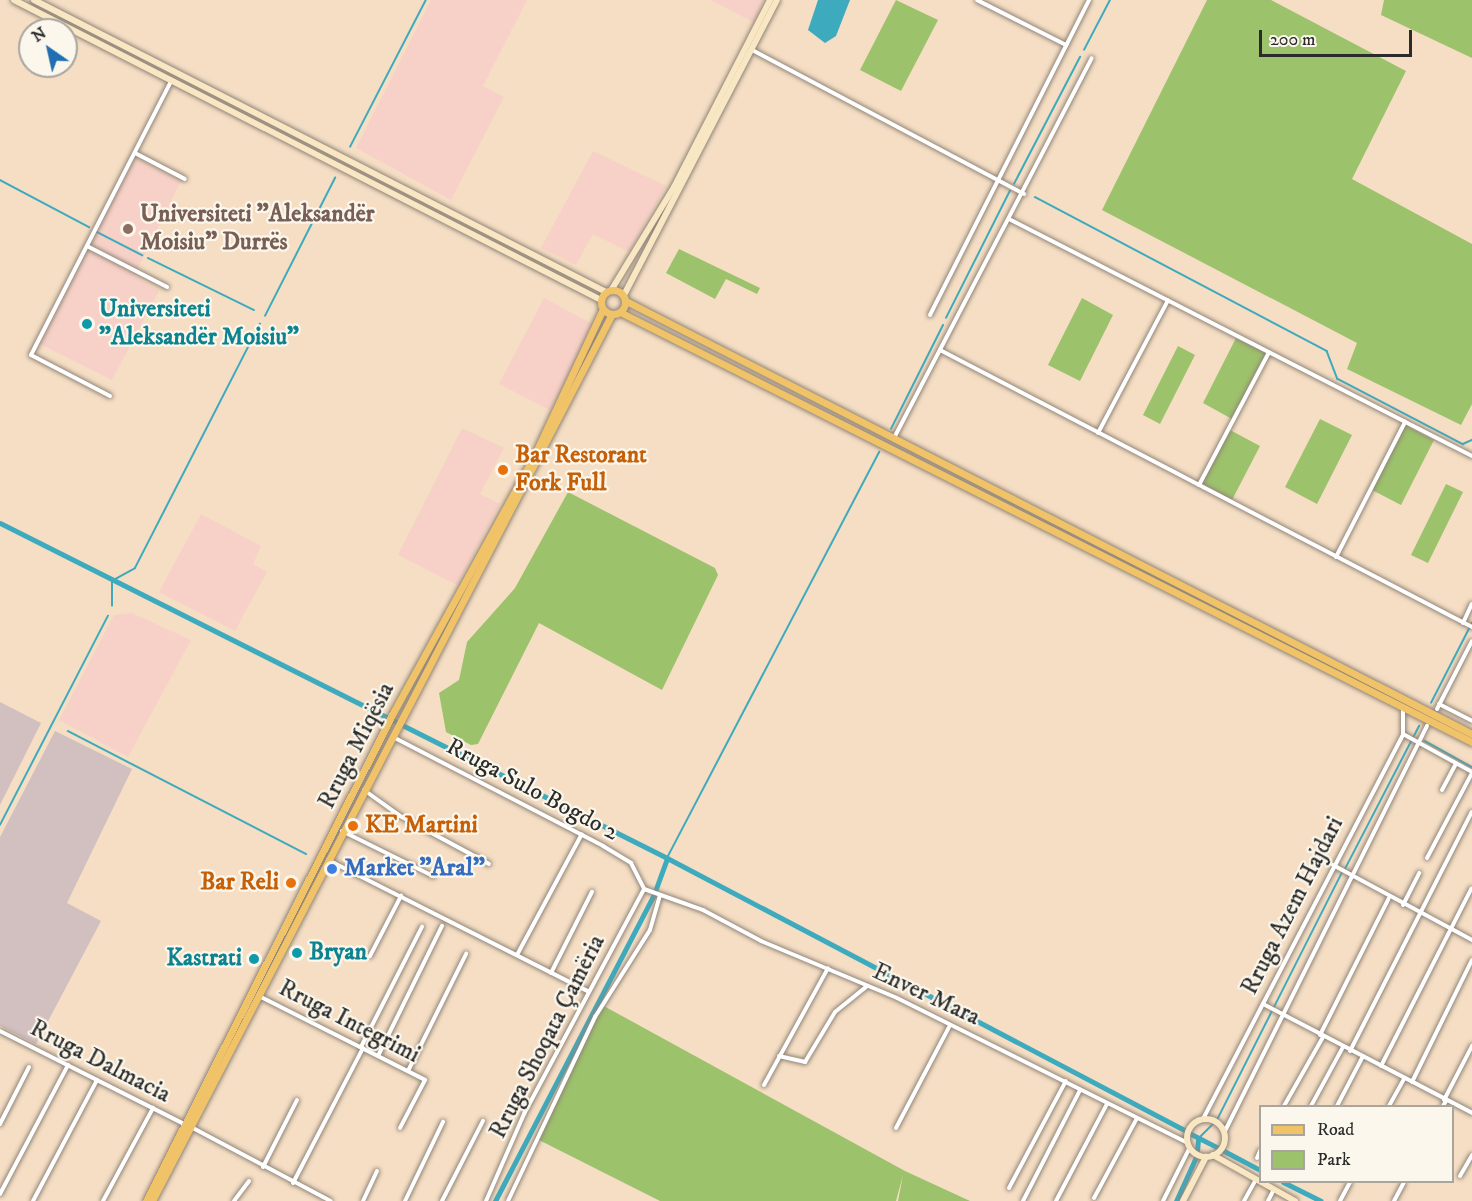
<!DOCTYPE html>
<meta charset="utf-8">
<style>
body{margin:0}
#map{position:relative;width:1472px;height:1201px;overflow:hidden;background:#f5dec4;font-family:"IM FELL DW Pica",serif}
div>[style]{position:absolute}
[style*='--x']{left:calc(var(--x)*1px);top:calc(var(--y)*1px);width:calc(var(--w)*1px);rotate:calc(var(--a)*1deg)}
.built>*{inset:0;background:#f7d1c7}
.industrial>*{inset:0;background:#d2bfc0}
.green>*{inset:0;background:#9dc26c}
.water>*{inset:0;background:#3eaabd}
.stream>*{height:1.5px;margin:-0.75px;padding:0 0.75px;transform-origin:0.75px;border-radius:0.75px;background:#3eaabd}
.canal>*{height:5px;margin:-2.5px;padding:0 2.5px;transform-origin:2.5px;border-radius:2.5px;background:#3eaabd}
.roads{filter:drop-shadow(0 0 2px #908478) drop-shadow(0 0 2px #908478)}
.street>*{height:4px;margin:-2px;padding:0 2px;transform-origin:2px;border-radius:2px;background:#fff}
.secondary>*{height:6px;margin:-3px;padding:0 3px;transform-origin:3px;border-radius:3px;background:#f9e7c3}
.secondary>.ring{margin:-3px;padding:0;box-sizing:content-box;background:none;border:6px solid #f9e7c3;border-radius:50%}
.primary>*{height:7px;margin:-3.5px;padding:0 3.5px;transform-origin:3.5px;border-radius:3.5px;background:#f0c369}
.primary>.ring{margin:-3.5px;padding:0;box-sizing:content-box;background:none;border:7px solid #f0c369;border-radius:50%}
.dots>*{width:16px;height:16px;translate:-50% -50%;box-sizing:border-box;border:3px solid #fbf7ec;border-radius:50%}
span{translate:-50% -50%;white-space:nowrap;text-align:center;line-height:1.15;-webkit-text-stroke:4.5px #fbf7ec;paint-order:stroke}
.education-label{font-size:24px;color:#785e54;font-weight:700}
.left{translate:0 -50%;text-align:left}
.culture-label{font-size:24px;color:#0d838f;font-weight:700}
.right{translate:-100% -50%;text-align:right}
.food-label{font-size:24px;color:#c56008;font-weight:700}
.street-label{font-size:24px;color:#2b2b2b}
.shop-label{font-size:24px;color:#366cbe;font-weight:700}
.legend{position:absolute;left:1259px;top:1105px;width:195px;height:78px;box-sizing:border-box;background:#fbf7ec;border:2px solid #a8a59f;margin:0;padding:8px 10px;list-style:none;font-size:18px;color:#2b2b2b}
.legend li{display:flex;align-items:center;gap:12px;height:30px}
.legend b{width:30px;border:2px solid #a8a59f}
.north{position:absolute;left:18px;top:18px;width:60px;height:60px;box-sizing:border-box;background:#fbf7ec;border:2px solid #a8a59f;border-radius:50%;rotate:326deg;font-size:16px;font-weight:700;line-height:24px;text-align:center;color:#2b2b2b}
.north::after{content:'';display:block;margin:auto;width:21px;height:27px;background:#1f6fb2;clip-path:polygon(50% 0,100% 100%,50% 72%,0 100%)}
.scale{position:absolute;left:1259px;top:30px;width:153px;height:27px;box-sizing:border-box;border:3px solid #2b2b2b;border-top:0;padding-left:8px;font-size:18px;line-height:21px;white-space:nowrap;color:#2b2b2b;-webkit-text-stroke:4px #fbf7ec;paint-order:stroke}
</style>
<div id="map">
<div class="built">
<i style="clip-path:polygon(431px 0,527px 0,483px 86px,504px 97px,451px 200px,356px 148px)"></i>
<i style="clip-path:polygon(710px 0,764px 0,753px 22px)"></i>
<i style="clip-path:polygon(593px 151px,666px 186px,629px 252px,593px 234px,576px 265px,541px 248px)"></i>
<i style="clip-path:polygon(135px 157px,181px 181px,134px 276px,159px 291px,112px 380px,40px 344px)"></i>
<i style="clip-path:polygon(544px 298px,594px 325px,550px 410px,499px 384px)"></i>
<i style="clip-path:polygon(462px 428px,504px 448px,480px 494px,500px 504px,457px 585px,398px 555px)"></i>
<i style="clip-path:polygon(201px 514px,261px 546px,253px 564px,267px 572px,235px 631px,159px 592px)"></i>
<i style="clip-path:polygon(132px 613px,191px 640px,128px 757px,59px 720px,114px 615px)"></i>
</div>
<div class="industrial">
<i style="clip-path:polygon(0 702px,41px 723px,0 805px)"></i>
<i style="clip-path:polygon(55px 731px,132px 769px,67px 903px,101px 921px,36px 1044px,0 1026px,0 837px)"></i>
</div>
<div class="green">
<i style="clip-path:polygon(896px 0,938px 20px,901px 91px,860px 70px)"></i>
<i style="clip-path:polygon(1207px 0,1271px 0,1406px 71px,1352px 179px,1472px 244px,1472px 404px,1461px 425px,1347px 369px,1357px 343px,1102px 210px)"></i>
<i style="clip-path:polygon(1384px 0,1472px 0,1472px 58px,1381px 15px)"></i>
<i style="clip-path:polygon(679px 249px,760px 288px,757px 294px,726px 279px,715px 299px,666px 273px)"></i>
<i style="clip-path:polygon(1082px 298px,1113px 315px,1080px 381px,1048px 365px)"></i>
<i style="clip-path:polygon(1236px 338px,1266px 353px,1232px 419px,1203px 403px)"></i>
<i style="clip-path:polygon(1178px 346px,1195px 355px,1160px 424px,1143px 415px)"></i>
<i style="clip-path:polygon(1320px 419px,1352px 435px,1317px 504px,1285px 487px)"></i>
<i style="clip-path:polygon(1405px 425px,1434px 440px,1401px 505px,1372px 490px)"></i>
<i style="clip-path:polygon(1230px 430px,1260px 446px,1232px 500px,1202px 484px)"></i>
<i style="clip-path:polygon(1446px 484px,1463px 492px,1428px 563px,1411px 555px)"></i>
<i style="clip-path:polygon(568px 492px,715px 568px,718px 575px,662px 690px,539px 623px,478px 744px,471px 745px,446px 732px,439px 693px,459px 680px,467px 642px,515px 588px)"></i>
<i style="clip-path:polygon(602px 1005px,905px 1171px,970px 1201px,898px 1201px,903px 1175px,896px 1201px,660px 1201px,535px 1138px)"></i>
</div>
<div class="water">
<i style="clip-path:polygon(818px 0,850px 0,836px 36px,825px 43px,808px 30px)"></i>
</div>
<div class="stream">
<i style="--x:1084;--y:50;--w:56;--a:-62.5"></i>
<i style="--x:350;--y:147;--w:165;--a:-62.7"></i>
<i style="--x:0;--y:180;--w:101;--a:27.8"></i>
<i style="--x:1014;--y:184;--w:143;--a:-62.5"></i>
<i style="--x:1035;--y:197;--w:330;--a:27.8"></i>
<i style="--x:1327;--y:351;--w:30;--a:69"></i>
<i style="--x:1338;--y:379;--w:141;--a:27.5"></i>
<i style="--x:1463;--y:444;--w:10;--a:-24"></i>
<i style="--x:97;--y:232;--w:51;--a:27.1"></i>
<i style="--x:148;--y:258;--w:118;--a:26.1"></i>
<i style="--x:265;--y:316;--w:155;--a:-63.1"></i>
<i style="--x:946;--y:318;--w:142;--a:-63.3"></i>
<i style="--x:891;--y:429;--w:116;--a:-63.4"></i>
<i style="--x:112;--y:606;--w:25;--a:-90"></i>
<i style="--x:112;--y:581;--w:26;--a:-29"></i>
<i style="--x:135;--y:568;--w:274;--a:-62.9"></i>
<i style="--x:1431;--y:703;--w:90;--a:-62.9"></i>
<i style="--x:68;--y:731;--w:268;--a:27.3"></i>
<i style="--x:1425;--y:741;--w:54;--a:29"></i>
<i style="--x:0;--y:825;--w:235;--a:-62.7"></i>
<i style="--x:667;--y:858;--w:458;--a:-62.4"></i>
<i style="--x:1345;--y:869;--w:161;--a:-62.6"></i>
<i style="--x:1217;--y:1120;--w:277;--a:-63.2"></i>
<i style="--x:1198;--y:1139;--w:21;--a:-45"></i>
</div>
<div class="canal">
<i style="--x:0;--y:523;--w:746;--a:26.67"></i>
<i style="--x:667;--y:858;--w:586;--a:27.74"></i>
<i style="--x:1191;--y:1134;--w:30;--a:27"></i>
<i style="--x:1197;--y:1151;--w:12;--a:-85"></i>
<i style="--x:1224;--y:1151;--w:41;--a:27.8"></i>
<i style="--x:1283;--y:1182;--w:42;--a:26.6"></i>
<i style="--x:495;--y:1201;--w:346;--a:-62.6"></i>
<i style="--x:654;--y:894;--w:38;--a:-70"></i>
<i style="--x:1176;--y:1201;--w:48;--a:-65.6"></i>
</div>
<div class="roads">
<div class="street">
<i style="--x:977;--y:0;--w:100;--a:26.8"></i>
<i style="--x:752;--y:50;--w:308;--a:27.9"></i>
<i style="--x:135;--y:153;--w:56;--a:27.5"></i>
<i style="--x:1011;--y:220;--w:518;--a:27.11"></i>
<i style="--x:87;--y:246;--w:90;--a:27.1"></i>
<i style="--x:930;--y:315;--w:353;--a:-63.2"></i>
<i style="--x:940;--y:350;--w:600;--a:27.5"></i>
<i style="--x:110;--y:396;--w:89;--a:-152.6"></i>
<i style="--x:31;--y:355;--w:309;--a:-62.9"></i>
<i style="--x:1098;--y:433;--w:150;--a:-62.2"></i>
<i style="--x:894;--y:438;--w:428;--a:-62.5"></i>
<i style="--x:1199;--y:485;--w:150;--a:-62.2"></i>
<i style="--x:1336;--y:557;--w:152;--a:-62.9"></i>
<i style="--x:1463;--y:623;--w:21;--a:-65"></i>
<i style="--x:1439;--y:704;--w:37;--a:27"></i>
<i style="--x:1437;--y:709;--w:76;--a:-62.8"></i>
<i style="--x:1403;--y:734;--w:79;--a:28.8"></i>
<i style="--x:393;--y:737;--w:237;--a:27.4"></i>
<i style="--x:603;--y:846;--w:33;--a:31"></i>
<i style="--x:631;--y:863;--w:29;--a:63"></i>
<i style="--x:364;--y:790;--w:44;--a:35.8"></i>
<i style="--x:400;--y:816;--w:101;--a:28.3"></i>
<i style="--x:1442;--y:790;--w:30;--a:-62"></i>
<i style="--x:342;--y:831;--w:102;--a:26.3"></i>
<i style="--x:1427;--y:858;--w:96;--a:-62.1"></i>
<i style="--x:328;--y:860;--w:292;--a:26.8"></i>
<i style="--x:1333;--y:865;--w:158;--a:28.3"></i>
<i style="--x:644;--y:889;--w:63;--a:19.6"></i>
<i style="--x:703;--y:910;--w:66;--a:28.1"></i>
<i style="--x:761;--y:941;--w:147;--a:22.7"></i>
<i style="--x:897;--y:998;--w:325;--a:26.5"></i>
<i style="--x:1403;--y:905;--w:36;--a:-63"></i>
<i style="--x:517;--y:955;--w:137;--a:-61.8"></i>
<i style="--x:370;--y:956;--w:68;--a:-62.7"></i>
<i style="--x:551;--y:973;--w:91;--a:-63.2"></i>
<i style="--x:259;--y:996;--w:186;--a:26.8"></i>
<i style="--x:425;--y:1080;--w:54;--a:117.5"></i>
<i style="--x:1263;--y:1004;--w:236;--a:27.5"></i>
<i style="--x:0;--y:1031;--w:206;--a:26.8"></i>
<i style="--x:1320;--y:1035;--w:153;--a:-63.3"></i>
<i style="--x:361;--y:1047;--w:135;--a:-63.1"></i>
<i style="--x:1350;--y:1051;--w:268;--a:-63"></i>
<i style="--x:378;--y:1056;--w:145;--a:-63.8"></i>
<i style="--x:779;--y:1056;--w:27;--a:13"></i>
<i style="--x:805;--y:1062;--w:58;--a:-59"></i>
<i style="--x:835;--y:1012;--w:40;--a:-39"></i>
<i style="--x:1381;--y:1066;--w:199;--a:-63"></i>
<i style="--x:408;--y:1071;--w:131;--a:-63.6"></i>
<i style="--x:1412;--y:1082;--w:136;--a:-63.8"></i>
<i style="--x:764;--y:1085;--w:133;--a:-61.3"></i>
<i style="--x:1444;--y:1100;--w:61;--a:-62.6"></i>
<i style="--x:1284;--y:1106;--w:79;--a:-60.5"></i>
<i style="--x:1311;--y:1106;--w:67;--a:-61.5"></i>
<i style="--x:1337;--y:1106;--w:56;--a:-62.5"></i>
<i style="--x:1389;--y:1106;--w:31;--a:-61"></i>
<i style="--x:1443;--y:1106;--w:6;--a:-59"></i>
<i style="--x:1203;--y:1119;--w:434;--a:-62.5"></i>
<i style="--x:1403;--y:734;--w:27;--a:-90"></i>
<i style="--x:0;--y:1124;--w:64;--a:-63"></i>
<i style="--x:191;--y:1127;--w:158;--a:27.9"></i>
<i style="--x:896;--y:1128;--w:114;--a:-62.3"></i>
<i style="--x:1224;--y:1133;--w:455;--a:-63.5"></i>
<i style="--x:1257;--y:1158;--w:8;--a:-67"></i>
<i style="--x:263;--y:1167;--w:75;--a:-63.1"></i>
<i style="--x:1460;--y:1176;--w:24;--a:-60"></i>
<i style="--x:293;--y:1183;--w:152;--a:-62.6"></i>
<i style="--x:1009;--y:1188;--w:121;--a:-62"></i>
<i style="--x:0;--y:1194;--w:146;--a:-62.2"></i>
<i style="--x:1094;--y:1198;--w:89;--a:-61.7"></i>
<i style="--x:33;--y:1201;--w:137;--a:-62.1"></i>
<i style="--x:103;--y:1201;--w:106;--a:-61.7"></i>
<i style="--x:234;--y:1201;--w:25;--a:-53"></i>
<i style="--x:363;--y:1201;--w:33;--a:-65"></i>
<i style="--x:405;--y:1201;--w:88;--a:-64.3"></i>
<i style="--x:442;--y:1201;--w:90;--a:-62.9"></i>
<i style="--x:486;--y:1201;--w:95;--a:-66.4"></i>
<i style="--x:524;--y:1114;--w:255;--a:-61.9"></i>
<i style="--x:508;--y:1201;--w:204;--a:-64.7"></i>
<i style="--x:595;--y:1017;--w:103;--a:-57.7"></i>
<i style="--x:650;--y:930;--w:35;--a:-74"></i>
<i style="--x:1023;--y:1201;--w:125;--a:-62.8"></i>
<i style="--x:1056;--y:1201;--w:110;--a:-62.3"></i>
<i style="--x:1163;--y:1201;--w:60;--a:-63.4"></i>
<i style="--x:1244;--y:1201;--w:25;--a:-61"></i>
<i style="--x:1268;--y:1201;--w:13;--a:-63"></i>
<i style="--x:1340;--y:1201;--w:21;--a:-62"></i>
<i style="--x:1394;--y:1201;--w:21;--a:-62"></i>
</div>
<div class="secondary">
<i style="--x:14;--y:0;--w:659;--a:27.07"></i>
<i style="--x:34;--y:0;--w:642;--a:27.04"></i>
<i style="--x:612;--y:289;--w:119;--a:-58.7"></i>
<i style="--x:674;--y:187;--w:210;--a:-62.8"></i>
<i style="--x:624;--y:295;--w:332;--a:-62.6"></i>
<i class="ring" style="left:1187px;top:1119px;width:32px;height:32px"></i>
<i style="--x:1213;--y:1155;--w:94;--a:29.3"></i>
<i style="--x:1183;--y:1201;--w:50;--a:-62.4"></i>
</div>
<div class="primary">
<i class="ring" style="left:601px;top:290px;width:17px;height:17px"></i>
<i style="--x:626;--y:301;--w:950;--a:27.1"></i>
<i style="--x:620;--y:312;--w:954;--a:26.78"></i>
<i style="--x:146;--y:1201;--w:549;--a:-63.16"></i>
<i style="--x:394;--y:711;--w:293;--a:-61.2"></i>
<i style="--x:535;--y:454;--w:160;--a:-64.9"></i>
<i style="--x:152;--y:1201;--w:999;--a:-62.59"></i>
</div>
</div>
<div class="dots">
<i style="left:128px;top:229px;background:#8d6e63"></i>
<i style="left:87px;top:324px;background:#0f9aa8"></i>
<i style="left:503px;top:470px;background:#e8710a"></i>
<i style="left:353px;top:826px;background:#e8710a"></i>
<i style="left:332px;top:869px;background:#3f7fe0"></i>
<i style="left:291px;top:883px;background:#e8710a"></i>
<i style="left:297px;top:953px;background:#0f9aa8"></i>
<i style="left:254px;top:959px;background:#0f9aa8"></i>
</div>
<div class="education-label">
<span class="left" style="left:140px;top:229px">Universiteti "Aleksandër<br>Moisiu" Durrës</span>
</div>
<div class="culture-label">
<span class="left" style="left:99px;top:324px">Universiteti<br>"Aleksandër Moisiu"</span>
<span class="left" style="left:309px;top:953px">Bryan</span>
<span class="right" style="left:242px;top:959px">Kastrati</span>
</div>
<div class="food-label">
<span class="left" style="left:515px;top:470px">Bar Restorant<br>Fork Full</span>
<span class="left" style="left:365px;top:826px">KE Martini</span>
<span class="right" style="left:279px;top:883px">Bar Reli</span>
</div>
<div class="street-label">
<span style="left:357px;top:746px;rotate:-63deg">Rruga Miqësia</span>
<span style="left:532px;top:790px;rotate:28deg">Rruga Sulo Bogdo 2</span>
<span style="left:1293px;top:906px;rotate:-63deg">Rruga Azem Hajdari</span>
<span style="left:926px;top:995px;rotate:25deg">Enver Mara</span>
<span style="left:349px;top:1022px;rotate:27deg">Rruga Integrimi</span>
<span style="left:548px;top:1037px;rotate:-63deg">Rruga Shoqata Çamëria</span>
<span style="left:100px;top:1062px;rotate:27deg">Rruga Dalmacia</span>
</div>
<div class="shop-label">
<span class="left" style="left:344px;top:869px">Market "Aral"</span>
</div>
<ul class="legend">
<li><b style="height:8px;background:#f0c369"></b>Road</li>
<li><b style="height:16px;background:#9dc26c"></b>Park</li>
</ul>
<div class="north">N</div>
<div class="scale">200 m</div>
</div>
